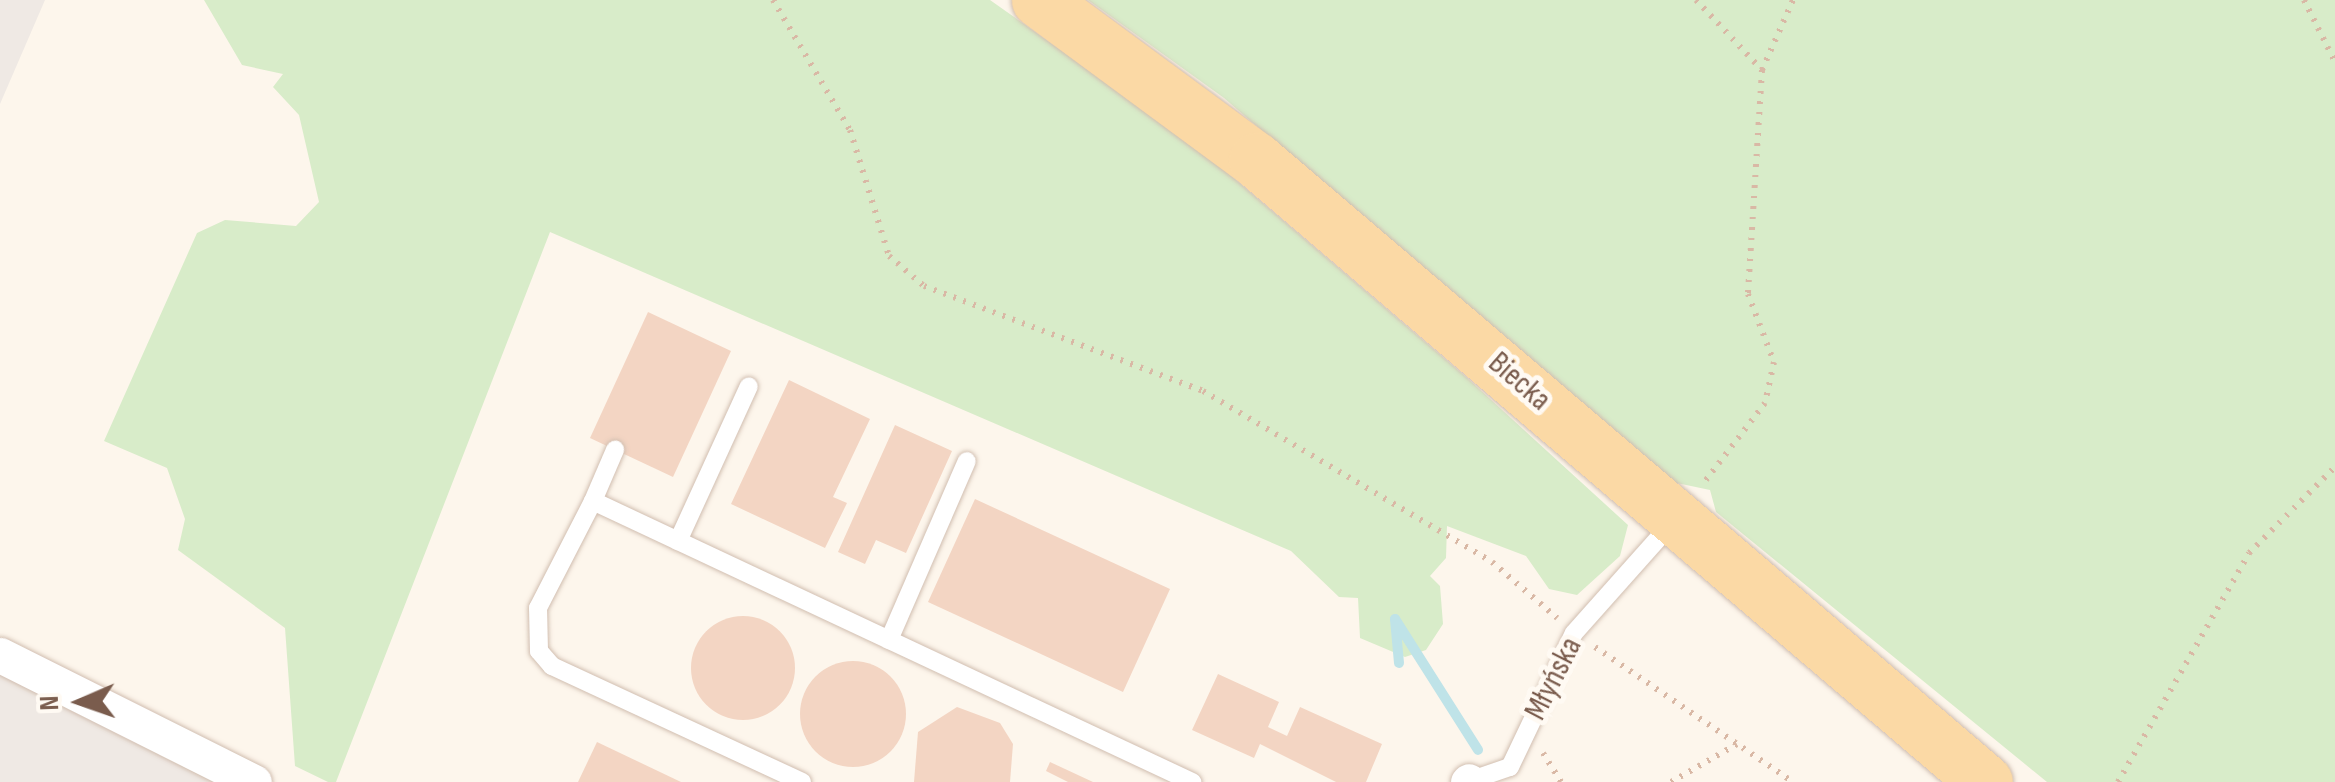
<!DOCTYPE html>
<meta charset="utf-8">
<style>
body{margin:0}
#map{position:relative;width:2335px;height:782px;overflow:hidden;background:#fdf6ec;font-family:"Sofia Sans Condensed",sans-serif}
div>[style]{position:absolute}
[style*='--x']{left:calc(var(--x)*1px);top:calc(var(--y)*1px);width:calc(var(--w)*1px);rotate:calc(var(--a)*1deg)}
.industrial>*{inset:0;background:#efe9e4}
.green>*{inset:0;background:#d8ecc9}
.stream>*{height:10px;margin:-5px;padding:0 5px;transform-origin:5px;border-radius:5px;background:#bfe3e8}
.building>*{inset:0;background:#f3d5c3}
.round{border-radius:50%}
.path>*{height:6px;margin-top:-3px;transform-origin:0;background:repeating-linear-gradient(90deg,#d9b8a5 0 2.5px,transparent 0 10.5px)}
.roads{filter:drop-shadow(0 0 2px #d1beb0) drop-shadow(0 0 2px #d1beb0)}
.service>*{height:18px;margin:-9px;padding:0 9px;transform-origin:9px;border-radius:9px;background:#fff}
.minor>*{height:35px;margin:-17.5px;padding:0 17.5px;transform-origin:17.5px;border-radius:17.5px;background:#fff}
.primary>*{height:55px;margin:-27.5px;padding:0 27.5px;transform-origin:27.5px;border-radius:27.5px;background:#fbd9a5}
span{translate:-50% -50%;white-space:nowrap;text-align:center;line-height:1.15;-webkit-text-stroke:10px #fffaf3;paint-order:stroke}
.street-label{font-size:32px;color:#7a5c4d}
.north{position:absolute;left:30px;top:652px;width:100px;height:100px;-webkit-text-stroke:8px #fffaf3;paint-order:stroke;rotate:268deg;font-size:28px;font-weight:700;line-height:40px;text-align:center;color:#7a5c4d}
.north::after{content:'';display:block;margin:auto;width:35px;height:45px;background:#7a5c4d;clip-path:polygon(50% 0,100% 100%,50% 72%,0 100%)}
</style>
<div id="map">
<div class="industrial">
<i style="clip-path:polygon(0 0,45px 0,0 104px)"></i>
<i style="clip-path:polygon(0 674px,229px 782px,0 782px)"></i>
</div>
<div class="green">
<i style="clip-path:polygon(204px 0,990px 0,1195px 145px,1466px 377px,1628px 525px,1620px 556px,1577px 595px,1549px 589px,1526px 556px,1447px 526px,1446px 558px,1430px 576px,1440px 586px,1443px 624px,1426px 650px,1405px 657px,1360px 638px,1358px 598px,1339px 597px,1291px 551px,550px 232px,336px 782px,328px 782px,295px 766px,285px 628px,178px 550px,185px 519px,167px 468px,104px 441px,197px 233px,225px 220px,296px 226px,319px 202px,299px 115px,273px 87px,283px 74px,242px 65px)"></i>
<i style="clip-path:polygon(1088px 0,2335px 0,2335px 782px,2047px 782px,1716px 512px,1710px 490px,1672px 482px,1224px 98px)"></i>
</div>
<div class="stream">
<i style="--x:1399;--y:663;--w:44;--a:-95.2"></i>
<i style="--x:1395;--y:619;--w:155;--a:57.6"></i>
</div>
<div class="building">
<i style="clip-path:polygon(648px 312px,731px 351px,673px 477px,590px 438px)"></i>
<i style="clip-path:polygon(789px 380px,870px 419px,833px 497px,847px 503px,825px 548px,731px 504px)"></i>
<i style="clip-path:polygon(895px 425px,952px 451px,906px 553px,876px 540px,865px 564px,838px 552px)"></i>
<i style="clip-path:polygon(975px 499px,1170px 589px,1123px 692px,928px 602px)"></i>
<i class="round" style="left:691px;top:616px;width:104px;height:104px"></i>
<i class="round" style="left:800px;top:661px;width:106px;height:106px"></i>
<i style="clip-path:polygon(1218px 674px,1279px 702px,1268px 727px,1287px 736px,1300px 707px,1382px 744px,1366px 782px,1336px 782px,1260px 744px,1254px 758px,1192px 730px)"></i>
<i style="clip-path:polygon(957px 707px,1000px 723px,1013px 744px,1010px 782px,914px 782px,918px 732px)"></i>
<i style="clip-path:polygon(597px 742px,681px 782px,578px 782px)"></i>
<i style="clip-path:polygon(1050px 762px,1093px 782px,1068px 782px,1046px 771px)"></i>
</div>
<div class="path">
<i style="--x:773;--y:0;--w:151;--a:59.4"></i>
<i style="--x:850;--y:130;--w:132;--a:72.8"></i>
<i style="--x:889;--y:256;--w:46;--a:40.6"></i>
<i style="--x:924;--y:286;--w:298;--a:20.6"></i>
<i style="--x:1203;--y:391;--w:336;--a:30.6"></i>
<i style="--x:1492;--y:562;--w:86;--a:40.7"></i>
<i style="--x:1696;--y:0;--w:96;--a:46.7"></i>
<i style="--x:1762;--y:70;--w:224;--a:93.6"></i>
<i style="--x:1748;--y:294;--w:73;--a:69.1"></i>
<i style="--x:1774;--y:362;--w:42;--a:102.4"></i>
<i style="--x:1765;--y:403;--w:103;--a:127.5"></i>
<i style="--x:2304;--y:0;--w:69;--a:63.4"></i>
<i style="--x:1762;--y:70;--w:77;--a:-66.1"></i>
<i style="--x:1595;--y:647;--w:240;--a:34.3"></i>
<i style="--x:1543;--y:753;--w:34;--a:58"></i>
<i style="--x:1671;--y:782;--w:76;--a:-29.9"></i>
<i style="--x:2118;--y:782;--w:264;--a:-60.2"></i>
<i style="--x:2249;--y:553;--w:122;--a:-45"></i>
</div>
<div class="roads">
<div class="service">
<i style="--x:593;--y:501;--w:56;--a:-66.7"></i>
<i style="--x:678;--y:541;--w:170;--a:-65.4"></i>
<i style="--x:889;--y:640;--w:195;--a:-66.5"></i>
<i style="--x:1469;--y:781;--w:43;--a:-18.9"></i>
<i style="--x:1510;--y:767;--w:148;--a:-64.5"></i>
<i style="--x:1574;--y:633;--w:147;--a:-48.3"></i>
<i style="--x:802;--y:782;--w:276;--a:-155.1"></i>
<i style="--x:552;--y:666;--w:20;--a:-131"></i>
<i style="--x:539;--y:651;--w:43;--a:-91.3"></i>
<i style="--x:538;--y:608;--w:120;--a:-62.8"></i>
<i style="--x:593;--y:501;--w:662;--a:25.13"></i>
</div>
<div class="minor">
<i style="--x:0;--y:655;--w:284;--a:26.6"></i>
<i style="--x:1468;--y:782;--w:1;--a:-45"></i>
</div>
<div class="primary">
<i style="--x:1039;--y:0;--w:270;--a:36.4"></i>
<i style="--x:1256;--y:160;--w:958;--a:40.47"></i>
</div>
</div>
<div class="street-label">
<span style="left:1519px;top:382px;rotate:41deg">Biecka</span>
<span style="left:1554px;top:679px;rotate:-63deg">Młyńska</span>
</div>
<div class="north">N</div>
</div>
